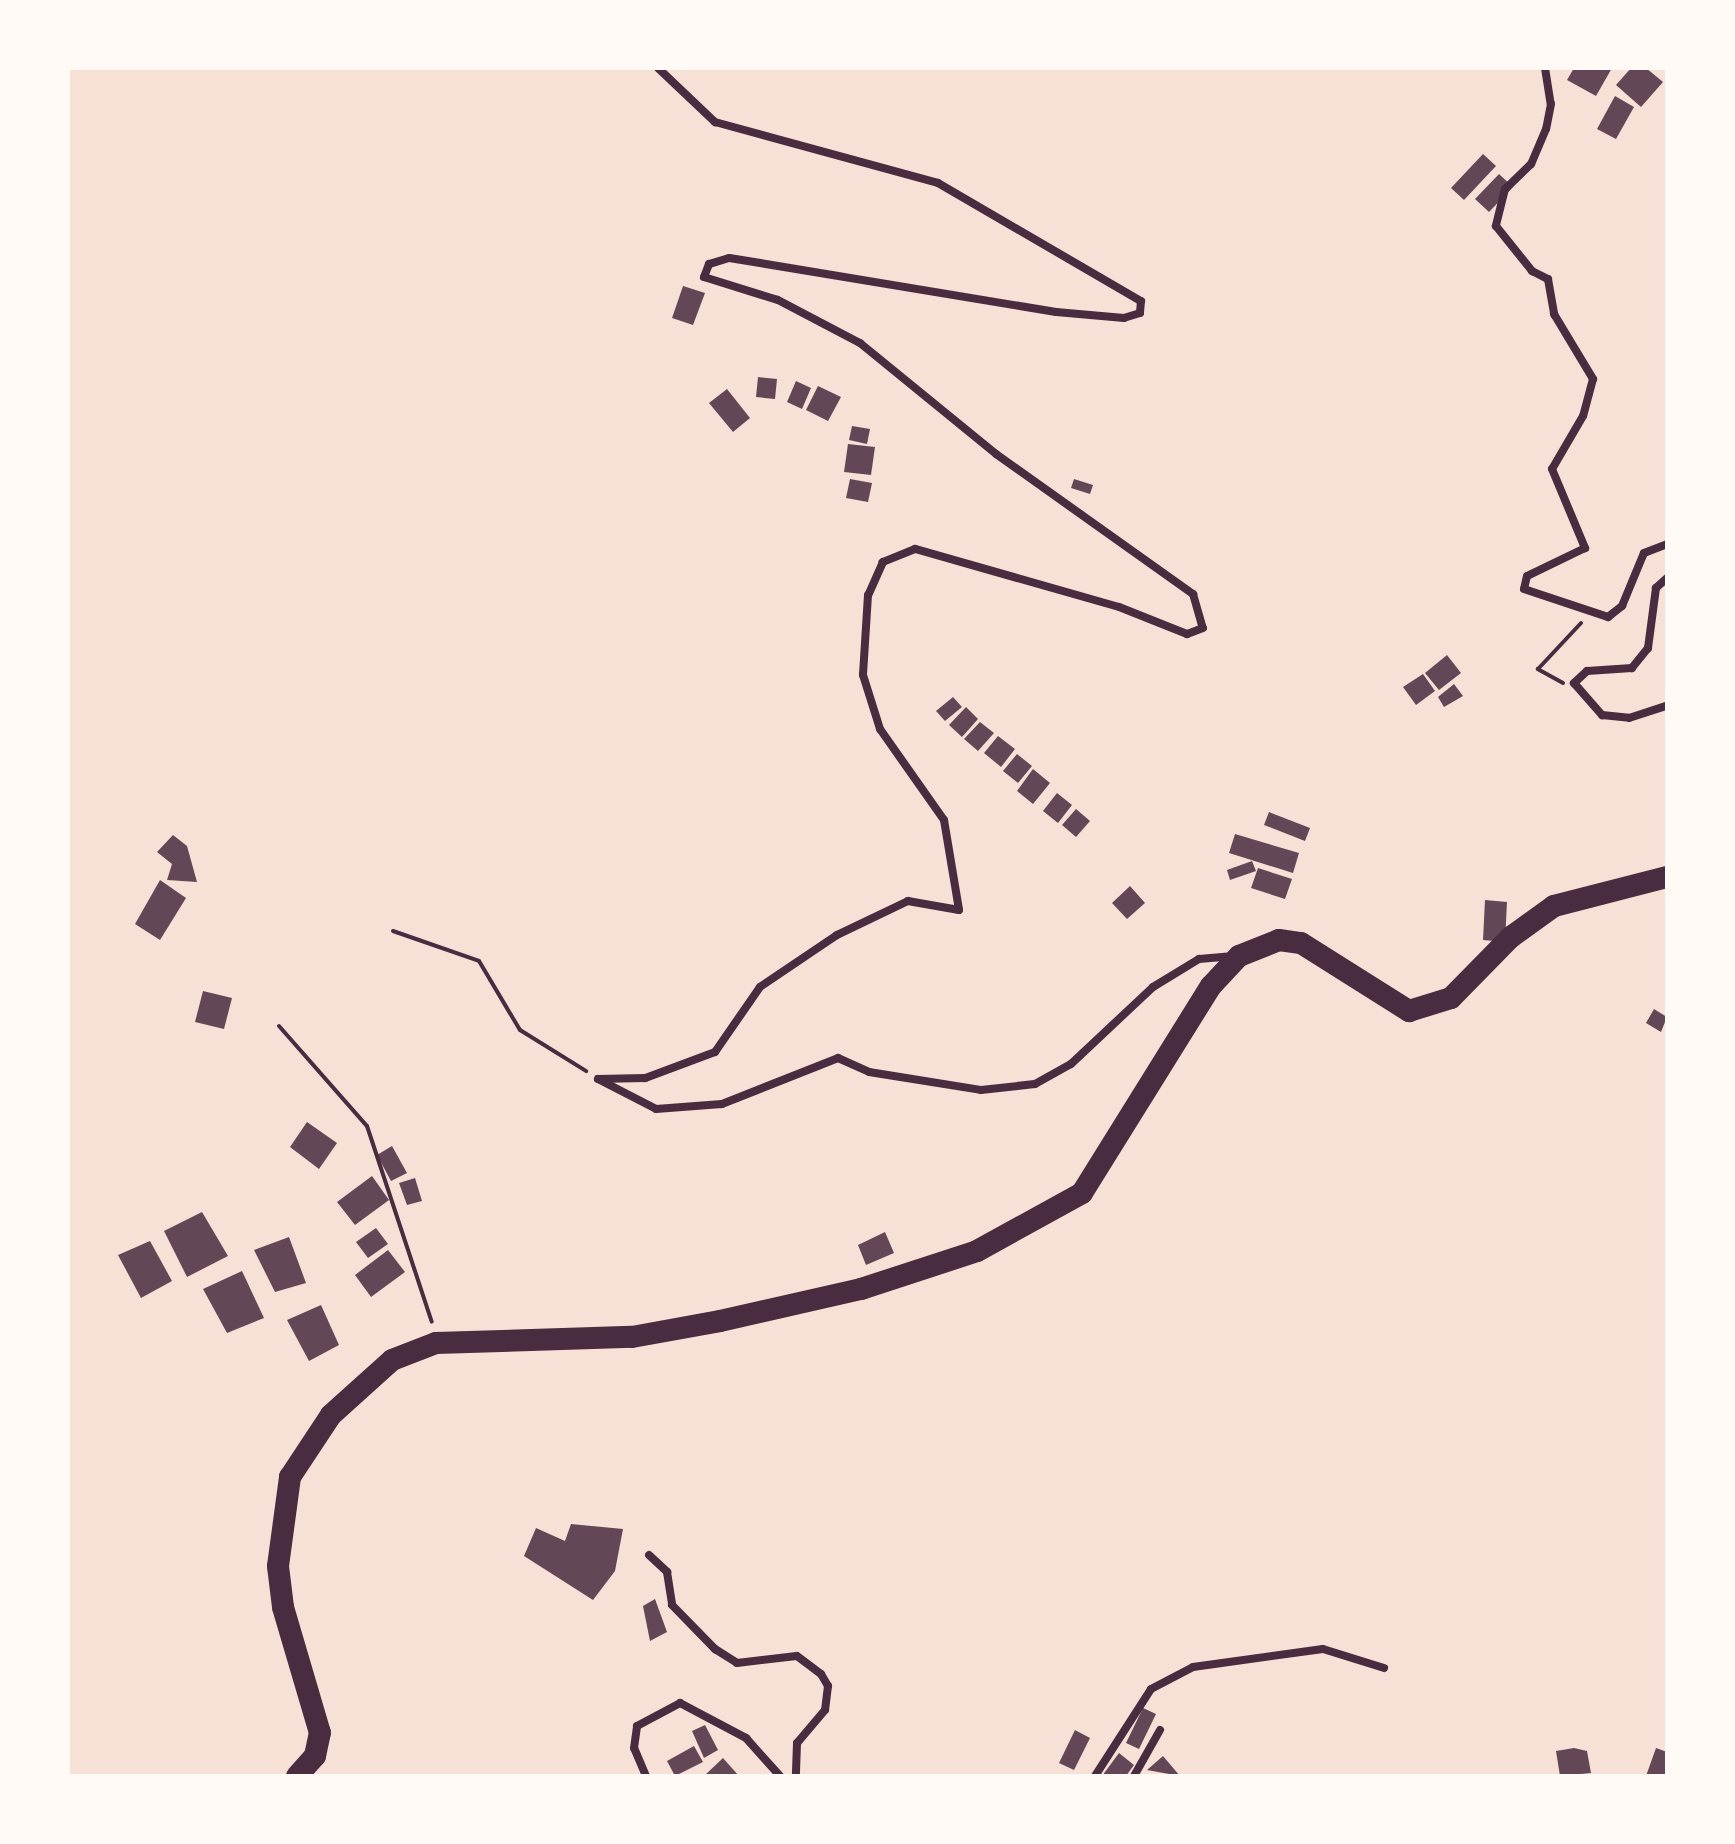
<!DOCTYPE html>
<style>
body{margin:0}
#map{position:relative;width:1735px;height:1844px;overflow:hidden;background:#f7e1d7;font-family:"Public Sans",sans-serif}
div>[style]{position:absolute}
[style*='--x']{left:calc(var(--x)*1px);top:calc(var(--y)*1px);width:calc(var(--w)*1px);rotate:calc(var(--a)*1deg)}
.building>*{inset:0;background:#644757}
.path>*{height:4px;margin:-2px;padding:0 2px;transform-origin:2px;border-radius:2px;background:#4a2c40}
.minor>*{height:8px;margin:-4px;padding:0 4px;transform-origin:4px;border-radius:4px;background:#4a2c40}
.trunk>*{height:22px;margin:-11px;padding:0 11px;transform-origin:11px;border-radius:11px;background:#4a2c40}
span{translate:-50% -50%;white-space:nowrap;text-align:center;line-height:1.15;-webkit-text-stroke:7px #fffaf5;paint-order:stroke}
.frame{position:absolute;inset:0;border:70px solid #fffaf5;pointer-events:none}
</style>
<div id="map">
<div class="building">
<i style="clip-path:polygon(1574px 68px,1612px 68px,1596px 96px,1567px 80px)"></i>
<i style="clip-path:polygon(1631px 68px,1646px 68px,1663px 82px,1641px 107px,1616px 85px)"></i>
<i style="clip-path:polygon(1615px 96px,1634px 107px,1616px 139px,1597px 129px)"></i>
<i style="clip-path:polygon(1483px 154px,1496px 166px,1464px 200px,1451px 188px)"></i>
<i style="clip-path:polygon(1499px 174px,1513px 187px,1489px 212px,1475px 199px)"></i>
<i style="clip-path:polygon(683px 286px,705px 293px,693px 325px,672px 318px)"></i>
<i style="clip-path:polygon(758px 377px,777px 379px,775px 399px,756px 397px)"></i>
<i style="clip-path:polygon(796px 381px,811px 388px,802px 409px,787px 402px)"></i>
<i style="clip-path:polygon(818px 386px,841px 397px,828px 421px,806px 410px)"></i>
<i style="clip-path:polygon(727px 389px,750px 418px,733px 432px,709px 403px)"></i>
<i style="clip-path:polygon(852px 426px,870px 429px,867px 444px,849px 440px)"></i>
<i style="clip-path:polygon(848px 444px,875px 447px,871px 475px,844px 472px)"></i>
<i style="clip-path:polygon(850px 479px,872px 483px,868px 502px,846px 498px)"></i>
<i style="clip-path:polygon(1074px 479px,1093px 485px,1090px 494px,1071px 488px)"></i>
<i style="clip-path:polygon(1447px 655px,1461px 673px,1439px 690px,1425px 673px)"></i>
<i style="clip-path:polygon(1423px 674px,1435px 691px,1416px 705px,1403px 687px)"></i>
<i style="clip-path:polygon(1454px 684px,1463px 696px,1444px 707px,1438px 697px)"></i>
<i style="clip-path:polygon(953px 697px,962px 707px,945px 721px,936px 711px)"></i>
<i style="clip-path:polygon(966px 707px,978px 719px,962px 737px,949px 725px)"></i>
<i style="clip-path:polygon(980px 722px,994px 733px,978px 751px,964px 739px)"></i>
<i style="clip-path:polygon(998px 736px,1015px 749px,1001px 767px,984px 753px)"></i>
<i style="clip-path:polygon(1017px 754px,1032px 766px,1018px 783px,1003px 771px)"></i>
<i style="clip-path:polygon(1033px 769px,1050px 783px,1033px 804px,1017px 791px)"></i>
<i style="clip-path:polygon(1057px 793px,1072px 805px,1058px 823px,1043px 811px)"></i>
<i style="clip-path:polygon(1076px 809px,1090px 821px,1076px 837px,1062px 825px)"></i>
<i style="clip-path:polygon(1269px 812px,1310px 828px,1305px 841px,1264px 825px)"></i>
<i style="clip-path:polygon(1235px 834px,1299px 853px,1293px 873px,1229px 853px)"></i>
<i style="clip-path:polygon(173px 835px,187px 846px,197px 882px,167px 880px,172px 864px,157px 852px)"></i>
<i style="clip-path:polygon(1252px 861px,1256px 871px,1230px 880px,1227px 870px)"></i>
<i style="clip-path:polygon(1258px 868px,1292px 879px,1285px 899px,1251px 888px)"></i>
<i style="clip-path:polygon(160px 880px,186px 898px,160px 940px,135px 924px)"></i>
<i style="clip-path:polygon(1130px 886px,1145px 903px,1127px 919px,1112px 903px)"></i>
<i style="clip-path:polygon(1485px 900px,1507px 902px,1505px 942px,1483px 940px)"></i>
<i style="clip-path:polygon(203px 991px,232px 998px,224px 1029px,195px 1022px)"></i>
<i style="clip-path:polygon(1654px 1009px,1667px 1017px,1661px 1032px,1646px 1023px)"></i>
<i style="clip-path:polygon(307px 1122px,337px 1143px,319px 1169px,290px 1147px)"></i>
<i style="clip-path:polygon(392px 1146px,407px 1173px,391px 1181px,377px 1155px)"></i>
<i style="clip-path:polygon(372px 1176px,389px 1200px,355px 1225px,337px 1202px)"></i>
<i style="clip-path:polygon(415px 1178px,422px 1201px,407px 1205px,399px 1183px)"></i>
<i style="clip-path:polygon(202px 1212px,228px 1256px,187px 1277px,164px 1231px)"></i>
<i style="clip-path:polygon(376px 1228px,388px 1244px,368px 1258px,356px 1242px)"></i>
<i style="clip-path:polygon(885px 1232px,894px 1253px,866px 1265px,858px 1245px)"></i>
<i style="clip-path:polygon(289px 1237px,306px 1283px,275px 1292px,254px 1250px)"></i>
<i style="clip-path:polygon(150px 1241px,172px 1281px,141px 1298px,118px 1255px)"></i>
<i style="clip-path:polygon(388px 1250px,405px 1272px,371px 1297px,355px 1275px)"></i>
<i style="clip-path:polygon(242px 1271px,264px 1318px,227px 1333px,203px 1289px)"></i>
<i style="clip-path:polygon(321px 1305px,339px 1345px,309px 1361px,287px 1320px)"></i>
<i style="clip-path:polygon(571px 1524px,623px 1529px,615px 1571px,593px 1600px,524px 1556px,536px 1528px,565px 1541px)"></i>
<i style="clip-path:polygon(655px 1599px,667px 1632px,650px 1641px,643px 1606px)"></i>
<i style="clip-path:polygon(1143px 1708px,1156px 1714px,1139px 1749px,1126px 1743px)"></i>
<i style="clip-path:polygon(705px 1725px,718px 1750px,704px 1758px,692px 1731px)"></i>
<i style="clip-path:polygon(1075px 1730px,1090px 1738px,1074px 1770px,1059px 1763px)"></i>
<i style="clip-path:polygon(694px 1746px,703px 1762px,675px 1776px,667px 1761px)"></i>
<i style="clip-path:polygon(1574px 1748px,1587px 1751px,1591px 1773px,1560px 1776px,1556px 1751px)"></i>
<i style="clip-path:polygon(1656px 1748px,1667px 1752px,1667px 1776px,1646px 1776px)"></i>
<i style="clip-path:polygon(1119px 1753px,1134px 1765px,1126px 1776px,1102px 1776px)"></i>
<i style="clip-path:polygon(1163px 1756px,1180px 1776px,1147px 1770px)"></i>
<i style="clip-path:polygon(723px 1758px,739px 1776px,704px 1776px)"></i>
</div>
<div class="path">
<i style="--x:1563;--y:683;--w:29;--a:-151"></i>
<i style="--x:1538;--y:669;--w:63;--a:-46.9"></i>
<i style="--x:393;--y:931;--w:91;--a:19.2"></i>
<i style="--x:479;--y:961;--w:80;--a:59.3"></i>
<i style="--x:520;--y:1030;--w:78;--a:31.8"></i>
<i style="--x:279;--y:1026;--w:133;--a:48.7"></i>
<i style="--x:367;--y:1126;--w:206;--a:71.7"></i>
</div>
<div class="minor">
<i style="--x:658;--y:68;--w:79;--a:43.5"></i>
<i style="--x:715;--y:122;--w:231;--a:15.3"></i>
<i style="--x:938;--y:183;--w:235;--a:30.2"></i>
<i style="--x:1141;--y:301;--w:12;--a:95"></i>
<i style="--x:1140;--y:313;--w:17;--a:163"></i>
<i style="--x:1124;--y:318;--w:68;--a:-175"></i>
<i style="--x:1056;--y:312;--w:331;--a:-170.6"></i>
<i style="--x:729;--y:258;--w:21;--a:163"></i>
<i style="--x:709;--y:264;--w:14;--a:111"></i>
<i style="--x:704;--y:277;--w:77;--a:17.3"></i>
<i style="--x:778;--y:300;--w:93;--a:27.7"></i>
<i style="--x:860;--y:343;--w:176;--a:39.2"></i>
<i style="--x:996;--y:454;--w:242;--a:35.4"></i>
<i style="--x:1193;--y:594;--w:35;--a:74"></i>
<i style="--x:1203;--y:628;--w:17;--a:159"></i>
<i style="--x:1187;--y:634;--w:73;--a:-158.3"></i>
<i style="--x:1119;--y:607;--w:212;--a:-164.1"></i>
<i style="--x:915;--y:549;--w:35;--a:158"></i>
<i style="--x:883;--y:562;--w:36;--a:114"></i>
<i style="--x:868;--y:595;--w:80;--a:93.6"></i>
<i style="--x:863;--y:675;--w:57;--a:72.5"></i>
<i style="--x:880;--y:729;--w:111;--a:54.9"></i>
<i style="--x:944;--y:820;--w:91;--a:80.5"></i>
<i style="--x:959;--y:910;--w:52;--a:-170"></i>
<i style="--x:908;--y:901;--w:79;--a:154.4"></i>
<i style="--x:837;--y:935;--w:93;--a:146"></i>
<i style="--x:760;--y:987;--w:79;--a:124.7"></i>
<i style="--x:715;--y:1052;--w:75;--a:159.6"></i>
<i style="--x:645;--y:1078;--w:47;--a:178.8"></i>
<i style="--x:598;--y:1079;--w:65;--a:27.3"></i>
<i style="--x:656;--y:1109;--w:66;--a:-4.3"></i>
<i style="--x:722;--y:1104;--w:125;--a:-21.6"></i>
<i style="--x:838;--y:1058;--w:34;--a:24"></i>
<i style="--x:869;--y:1072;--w:113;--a:9.1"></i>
<i style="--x:981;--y:1090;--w:54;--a:-6.3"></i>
<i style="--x:1035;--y:1084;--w:41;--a:-29.1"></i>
<i style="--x:1071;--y:1064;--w:112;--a:-43.2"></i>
<i style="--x:1153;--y:987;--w:54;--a:-31.3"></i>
<i style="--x:1199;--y:959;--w:35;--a:-5"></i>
<i style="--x:1545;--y:68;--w:36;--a:81"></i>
<i style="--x:1551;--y:104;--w:25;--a:101"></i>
<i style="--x:1546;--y:129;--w:38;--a:113"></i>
<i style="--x:1531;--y:164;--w:36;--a:136"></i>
<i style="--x:1505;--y:189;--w:38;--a:104"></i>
<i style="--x:1496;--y:226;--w:58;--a:51.3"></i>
<i style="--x:1532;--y:271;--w:18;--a:27"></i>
<i style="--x:1548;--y:279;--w:36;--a:80"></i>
<i style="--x:1554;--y:314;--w:76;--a:59"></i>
<i style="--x:1593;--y:379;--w:38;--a:105"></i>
<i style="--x:1583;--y:416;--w:61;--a:120.3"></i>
<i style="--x:1552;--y:469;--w:86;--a:67.3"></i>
<i style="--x:1585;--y:548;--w:64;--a:154.2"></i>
<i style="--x:1527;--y:576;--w:13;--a:103"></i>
<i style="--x:1524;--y:589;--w:89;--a:18.4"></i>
<i style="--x:1608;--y:617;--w:18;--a:-38"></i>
<i style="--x:1622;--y:606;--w:57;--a:-67.5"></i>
<i style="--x:1644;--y:553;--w:25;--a:-21"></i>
<i style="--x:1667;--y:578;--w:15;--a:138"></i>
<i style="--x:1656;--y:588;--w:61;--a:97.6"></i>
<i style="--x:1648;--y:648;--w:26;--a:129"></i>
<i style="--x:1632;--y:668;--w:45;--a:176.2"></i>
<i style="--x:1587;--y:671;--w:18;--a:137"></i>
<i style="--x:1574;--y:683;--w:43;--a:48.8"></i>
<i style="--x:1602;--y:715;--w:27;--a:6"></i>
<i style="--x:1629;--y:718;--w:40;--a:-18"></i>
<i style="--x:649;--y:1555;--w:25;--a:43"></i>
<i style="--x:667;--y:1572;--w:33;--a:81"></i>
<i style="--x:672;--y:1605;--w:62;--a:45.7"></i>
<i style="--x:715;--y:1649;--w:26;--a:32"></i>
<i style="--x:737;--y:1663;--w:60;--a:-6.7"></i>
<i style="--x:797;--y:1656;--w:30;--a:37"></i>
<i style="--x:821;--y:1674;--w:14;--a:60"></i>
<i style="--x:828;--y:1686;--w:24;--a:97"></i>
<i style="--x:825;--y:1710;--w:43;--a:130.3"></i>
<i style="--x:797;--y:1743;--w:33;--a:92"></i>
<i style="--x:646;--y:1776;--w:30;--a:-113"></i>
<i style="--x:634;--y:1748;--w:22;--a:-82"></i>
<i style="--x:637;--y:1726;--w:49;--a:-28.1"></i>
<i style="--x:680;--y:1703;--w:75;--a:27.9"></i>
<i style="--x:746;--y:1738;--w:51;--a:48.2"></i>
<i style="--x:1095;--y:1776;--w:103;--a:-57.2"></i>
<i style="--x:1151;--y:1689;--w:47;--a:-27.6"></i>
<i style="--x:1193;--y:1667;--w:131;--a:-7.9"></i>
<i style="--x:1323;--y:1649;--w:64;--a:17.3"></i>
<i style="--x:1134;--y:1776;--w:53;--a:-60.5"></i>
</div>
<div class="trunk">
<i style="--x:297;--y:1776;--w:27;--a:-48"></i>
<i style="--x:315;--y:1756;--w:24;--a:-78"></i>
<i style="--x:320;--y:1733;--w:131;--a:-106.4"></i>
<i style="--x:283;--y:1607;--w:41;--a:-97"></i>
<i style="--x:278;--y:1566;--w:90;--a:-82.3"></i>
<i style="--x:290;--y:1477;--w:74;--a:-56.5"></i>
<i style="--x:331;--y:1415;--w:82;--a:-42"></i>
<i style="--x:392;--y:1360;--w:47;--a:-21.1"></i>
<i style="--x:436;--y:1343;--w:196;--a:-1.8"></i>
<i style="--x:632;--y:1337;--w:89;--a:-10.3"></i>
<i style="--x:720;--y:1321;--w:145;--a:-12.8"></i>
<i style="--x:861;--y:1289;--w:122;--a:-18.1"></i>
<i style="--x:977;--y:1251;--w:120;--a:-28.9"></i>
<i style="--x:1082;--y:1193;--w:244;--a:-58.1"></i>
<i style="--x:1211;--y:986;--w:41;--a:-47"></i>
<i style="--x:1239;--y:956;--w:43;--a:-21.8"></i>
<i style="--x:1279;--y:940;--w:22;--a:8"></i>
<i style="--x:1301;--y:943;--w:128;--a:32.2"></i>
<i style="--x:1409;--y:1011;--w:44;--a:-17.2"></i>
<i style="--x:1451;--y:998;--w:86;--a:-45.5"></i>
<i style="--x:1511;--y:937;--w:53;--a:-35.8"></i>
<i style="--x:1554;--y:906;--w:117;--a:-14.4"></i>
</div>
<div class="frame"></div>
</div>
